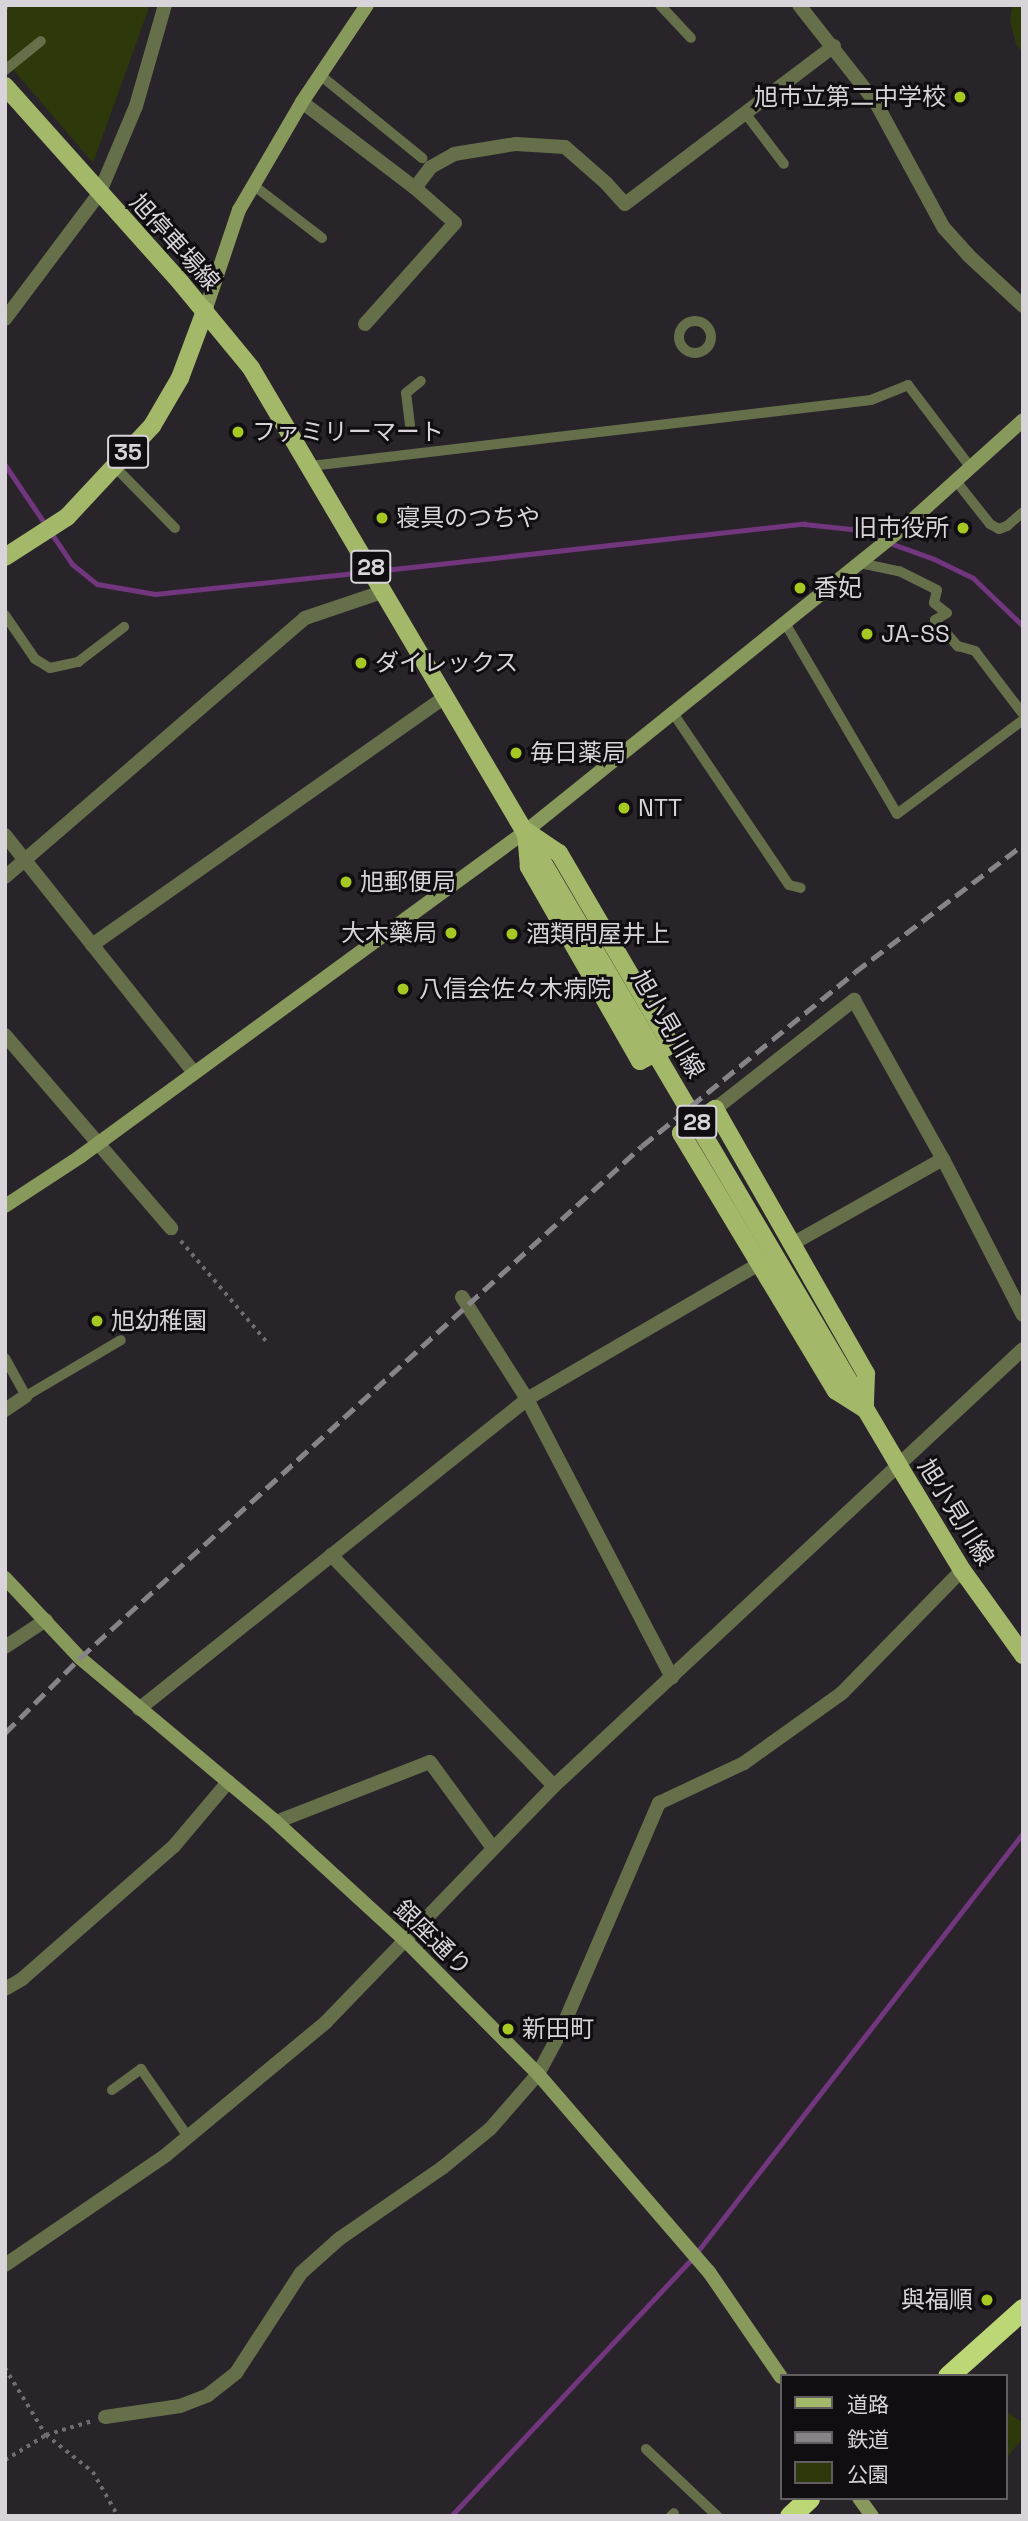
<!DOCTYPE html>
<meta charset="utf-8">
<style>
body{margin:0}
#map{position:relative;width:1028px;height:2521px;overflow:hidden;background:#29242a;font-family:"Space Grotesk","Noto Sans JP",sans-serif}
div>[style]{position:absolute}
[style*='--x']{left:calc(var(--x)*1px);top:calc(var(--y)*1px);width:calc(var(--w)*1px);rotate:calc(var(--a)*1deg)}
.green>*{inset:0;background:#2d380b}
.stream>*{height:5px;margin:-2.5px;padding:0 2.5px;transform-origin:2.5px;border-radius:2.5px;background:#71367d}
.path>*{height:3.5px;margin-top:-1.75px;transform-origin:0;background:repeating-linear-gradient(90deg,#716c72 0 3.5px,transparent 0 8.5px)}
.lane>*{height:10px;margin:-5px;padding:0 5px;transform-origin:5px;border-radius:5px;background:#65704a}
.lane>.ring{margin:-5px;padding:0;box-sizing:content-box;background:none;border:10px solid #65704a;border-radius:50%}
.street>*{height:14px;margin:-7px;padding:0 7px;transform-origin:7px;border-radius:7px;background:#65704a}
.secondary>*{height:14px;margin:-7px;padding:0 7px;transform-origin:7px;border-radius:7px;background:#88995c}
.primary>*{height:18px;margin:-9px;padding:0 9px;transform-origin:9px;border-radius:9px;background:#a3b969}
.highway>*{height:21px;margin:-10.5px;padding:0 10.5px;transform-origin:10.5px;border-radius:10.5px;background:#bcd775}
.rail>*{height:5px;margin-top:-2.5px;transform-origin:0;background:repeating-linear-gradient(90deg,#888389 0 14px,transparent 0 21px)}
.dots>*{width:19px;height:19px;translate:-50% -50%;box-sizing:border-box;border:4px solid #110e11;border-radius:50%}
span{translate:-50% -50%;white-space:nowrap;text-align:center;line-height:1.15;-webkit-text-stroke:6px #110e11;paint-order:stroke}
.shield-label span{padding:2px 5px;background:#110e11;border:2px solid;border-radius:5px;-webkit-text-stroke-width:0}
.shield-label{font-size:23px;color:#d8d4d9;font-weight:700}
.poi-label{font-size:24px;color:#d8d4d9}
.right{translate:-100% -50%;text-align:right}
.left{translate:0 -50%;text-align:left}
.street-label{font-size:24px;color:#d8d4d9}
.frame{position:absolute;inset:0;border:7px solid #d8d4d9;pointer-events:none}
.legend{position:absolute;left:780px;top:2374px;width:228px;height:126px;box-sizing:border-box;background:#110e11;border:2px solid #615d61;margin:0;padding:9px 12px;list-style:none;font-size:21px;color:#d8d4d9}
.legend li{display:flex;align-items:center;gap:14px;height:35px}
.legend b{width:35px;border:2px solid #615d61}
</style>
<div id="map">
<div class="green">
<i style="clip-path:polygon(5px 5px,150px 5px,93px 163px,5px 60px)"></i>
<i style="clip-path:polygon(1012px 5px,1023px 5px,1023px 53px,1016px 44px,1010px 21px)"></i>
<i style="clip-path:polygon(1005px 2410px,1023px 2423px,1023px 2438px,1005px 2460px)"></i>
</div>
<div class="stream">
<i style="--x:5;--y:465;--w:120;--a:55.9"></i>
<i style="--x:72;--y:564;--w:32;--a:39"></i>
<i style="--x:97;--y:584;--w:59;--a:9.8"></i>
<i style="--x:155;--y:594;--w:211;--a:-6"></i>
<i style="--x:375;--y:571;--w:432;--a:-6.3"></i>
<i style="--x:804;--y:524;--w:47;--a:6.1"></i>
<i style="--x:851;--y:529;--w:88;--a:19.9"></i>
<i style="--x:934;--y:559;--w:43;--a:26"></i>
<i style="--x:973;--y:578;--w:69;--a:43.8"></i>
<i style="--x:451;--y:2516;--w:349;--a:-46.9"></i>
<i style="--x:690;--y:2261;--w:542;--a:-52.12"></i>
</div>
<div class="path">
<i style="--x:5;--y:10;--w:5;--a:-79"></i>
<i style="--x:181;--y:1241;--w:131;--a:49.6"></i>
<i style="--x:5;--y:2368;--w:79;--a:58.5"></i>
<i style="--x:46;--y:2435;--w:60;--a:38.2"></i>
<i style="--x:93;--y:2472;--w:51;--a:60.4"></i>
<i style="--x:5;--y:2460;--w:48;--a:-31.4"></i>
<i style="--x:46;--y:2435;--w:48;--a:-16.9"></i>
</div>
<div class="lane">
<i style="--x:660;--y:5;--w:45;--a:46.8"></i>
<i style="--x:5;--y:70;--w:46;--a:-38.9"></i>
<i style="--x:320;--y:75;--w:132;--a:39.1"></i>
<i style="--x:745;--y:113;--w:64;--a:52.6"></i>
<i style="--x:253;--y:185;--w:87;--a:37.5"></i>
<i class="ring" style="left:679px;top:321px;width:22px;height:22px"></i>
<i style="--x:410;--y:425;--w:32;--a:-97"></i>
<i style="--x:406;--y:393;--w:19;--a:-39"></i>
<i style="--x:114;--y:466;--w:87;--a:45.5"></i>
<i style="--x:311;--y:466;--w:564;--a:-6.72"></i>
<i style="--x:871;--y:400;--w:40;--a:-22"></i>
<i style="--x:908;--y:385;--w:104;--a:52.8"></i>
<i style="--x:956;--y:481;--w:55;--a:51.7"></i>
<i style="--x:990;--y:524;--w:10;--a:29"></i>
<i style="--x:999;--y:529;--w:9;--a:-21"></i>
<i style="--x:1007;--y:526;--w:21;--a:-41"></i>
<i style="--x:860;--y:563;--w:40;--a:12"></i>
<i style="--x:899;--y:571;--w:42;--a:26.6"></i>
<i style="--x:937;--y:590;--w:13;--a:103"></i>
<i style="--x:934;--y:603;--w:16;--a:38"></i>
<i style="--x:947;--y:613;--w:14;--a:150"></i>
<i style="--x:935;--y:620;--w:35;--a:49"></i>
<i style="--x:958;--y:646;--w:18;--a:16"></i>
<i style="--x:975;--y:651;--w:79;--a:52.7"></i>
<i style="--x:5;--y:615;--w:53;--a:55.7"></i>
<i style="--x:35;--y:659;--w:17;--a:31"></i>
<i style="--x:50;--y:668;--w:29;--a:-12"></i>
<i style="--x:78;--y:662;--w:58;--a:-37.3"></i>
<i style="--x:785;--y:623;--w:221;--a:59.6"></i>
<i style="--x:897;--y:814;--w:157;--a:-36.7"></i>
<i style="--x:673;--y:713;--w:207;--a:56"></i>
<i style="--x:789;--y:885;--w:12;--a:14"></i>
<i style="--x:5;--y:1358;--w:43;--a:61.1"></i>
<i style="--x:26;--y:1396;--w:110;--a:-30.5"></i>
<i style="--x:112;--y:2090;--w:36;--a:-36"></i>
<i style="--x:141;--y:2069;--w:83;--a:55.3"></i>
<i style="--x:646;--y:2449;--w:98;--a:43.3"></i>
<i style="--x:671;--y:2516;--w:4;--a:-45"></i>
</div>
<div class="street">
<i style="--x:799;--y:5;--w:125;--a:51.8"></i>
<i style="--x:876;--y:103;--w:142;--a:61.5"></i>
<i style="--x:944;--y:228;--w:36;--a:48"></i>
<i style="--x:968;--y:255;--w:75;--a:42.8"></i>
<i style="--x:302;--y:102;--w:142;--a:37.3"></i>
<i style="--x:415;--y:188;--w:26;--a:-53"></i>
<i style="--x:431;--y:167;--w:26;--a:-29"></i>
<i style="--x:454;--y:154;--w:63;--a:-9.2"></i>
<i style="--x:516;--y:144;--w:49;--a:3.5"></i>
<i style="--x:565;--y:147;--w:55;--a:41.3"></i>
<i style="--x:606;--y:183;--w:28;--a:48"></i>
<i style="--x:625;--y:204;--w:262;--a:-37.1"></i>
<i style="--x:5;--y:319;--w:156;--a:-53.1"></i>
<i style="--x:99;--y:194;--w:95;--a:-67.2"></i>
<i style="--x:136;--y:106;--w:105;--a:-74"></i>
<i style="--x:365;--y:324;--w:135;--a:-48.3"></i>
<i style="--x:455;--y:223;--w:53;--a:-138.8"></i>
<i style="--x:5;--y:835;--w:304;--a:51.5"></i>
<i style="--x:5;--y:877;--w:396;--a:-40.8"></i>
<i style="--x:305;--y:618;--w:84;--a:-18.6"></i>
<i style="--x:92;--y:945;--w:433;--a:-35.1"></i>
<i style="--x:5;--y:1035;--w:255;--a:49.3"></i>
<i style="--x:715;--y:1109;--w:177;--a:-38.1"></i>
<i style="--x:854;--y:1000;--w:182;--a:60.8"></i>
<i style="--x:943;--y:1159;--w:175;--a:62.9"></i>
<i style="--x:792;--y:1244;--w:173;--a:-29.4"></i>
<i style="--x:462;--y:1297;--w:121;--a:57.5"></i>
<i style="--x:527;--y:1399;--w:314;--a:62.5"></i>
<i style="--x:5;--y:1410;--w:25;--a:-34"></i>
<i style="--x:331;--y:1555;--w:321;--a:46"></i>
<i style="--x:5;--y:1647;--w:49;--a:-33.4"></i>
<i style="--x:139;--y:1709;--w:497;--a:-38.6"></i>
<i style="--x:527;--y:1399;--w:271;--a:-30.2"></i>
<i style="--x:276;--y:1822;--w:165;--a:-21.3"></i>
<i style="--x:430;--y:1762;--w:107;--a:53.8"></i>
<i style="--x:5;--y:1989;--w:20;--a:-30"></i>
<i style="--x:22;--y:1979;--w:202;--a:-41.2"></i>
<i style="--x:174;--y:1846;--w:84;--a:-49.8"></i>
<i style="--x:5;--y:2265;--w:195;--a:-34.3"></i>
<i style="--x:166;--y:2155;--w:208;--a:-39.7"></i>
<i style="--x:326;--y:2022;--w:328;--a:-46"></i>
<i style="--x:554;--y:1786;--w:641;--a:-42.98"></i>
<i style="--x:105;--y:2417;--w:76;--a:-8.3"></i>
<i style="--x:180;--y:2406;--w:30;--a:-21"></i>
<i style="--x:208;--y:2395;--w:36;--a:-38"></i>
<i style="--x:236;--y:2373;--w:119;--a:-57"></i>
<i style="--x:301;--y:2273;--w:51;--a:-41.8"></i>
<i style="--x:339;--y:2239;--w:125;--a:-34.6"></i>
<i style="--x:442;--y:2168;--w:62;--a:-39.1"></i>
<i style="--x:490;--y:2129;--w:73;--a:-48.9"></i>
<i style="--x:538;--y:2074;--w:44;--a:-61.7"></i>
<i style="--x:559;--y:2035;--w:253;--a:-66.7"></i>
<i style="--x:659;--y:1803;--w:94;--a:-25.2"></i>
<i style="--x:744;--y:1763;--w:120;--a:-35.5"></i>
<i style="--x:842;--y:1693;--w:172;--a:-45.7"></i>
</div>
<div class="secondary">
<i style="--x:205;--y:311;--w:107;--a:-71.4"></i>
<i style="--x:239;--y:210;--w:125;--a:-59.7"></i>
<i style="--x:302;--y:102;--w:117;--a:-56.2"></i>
<i style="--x:5;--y:1206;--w:91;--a:-33.3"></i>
<i style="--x:81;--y:1156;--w:551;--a:-36.14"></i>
<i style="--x:526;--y:831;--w:481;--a:-38.8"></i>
<i style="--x:901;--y:530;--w:164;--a:-42"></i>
<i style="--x:5;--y:1578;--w:110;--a:46.8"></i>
<i style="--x:80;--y:1658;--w:256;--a:39.9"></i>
<i style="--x:276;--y:1822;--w:175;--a:42.5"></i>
<i style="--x:405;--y:1940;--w:189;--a:45.2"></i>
<i style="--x:538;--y:2074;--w:262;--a:49.2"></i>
<i style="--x:709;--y:2272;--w:127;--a:55.6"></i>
<i style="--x:859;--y:2498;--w:22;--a:54"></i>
</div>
<div class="primary">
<i style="--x:5;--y:86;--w:264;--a:48.2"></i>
<i style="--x:181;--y:283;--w:110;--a:50.5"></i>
<i style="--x:251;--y:368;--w:1275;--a:59.45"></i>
<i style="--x:899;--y:1466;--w:122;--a:58.8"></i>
<i style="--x:962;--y:1570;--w:105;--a:54.3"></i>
<i style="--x:5;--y:557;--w:74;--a:-32.8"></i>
<i style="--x:67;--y:517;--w:125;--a:-47"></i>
<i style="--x:152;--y:426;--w:56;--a:-59.7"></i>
<i style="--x:180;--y:378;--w:72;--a:-69.5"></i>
<i style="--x:526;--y:831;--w:40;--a:34"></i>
<i style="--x:559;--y:853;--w:222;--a:59.7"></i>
<i style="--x:671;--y:1045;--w:35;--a:153"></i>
<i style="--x:640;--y:1061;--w:224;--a:-119.8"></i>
<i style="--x:529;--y:867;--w:36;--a:-95"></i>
<i style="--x:715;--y:1109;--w:305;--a:60.3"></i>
<i style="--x:866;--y:1374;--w:35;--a:92"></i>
<i style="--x:865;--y:1409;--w:34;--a:-148"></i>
<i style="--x:836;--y:1391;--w:301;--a:-121"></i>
<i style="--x:681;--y:1133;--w:42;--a:-35.2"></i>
</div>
<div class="highway">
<i style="--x:948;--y:2376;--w:101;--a:-41.8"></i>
<i style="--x:790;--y:2516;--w:26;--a:-43"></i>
</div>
<div class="rail">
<i style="--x:5;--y:1733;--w:106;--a:-45"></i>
<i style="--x:80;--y:1658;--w:760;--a:-42.33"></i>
<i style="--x:642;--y:1146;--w:275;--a:-39.2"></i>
<i style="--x:855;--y:972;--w:211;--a:-37.1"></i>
</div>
<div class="dots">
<i style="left:960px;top:97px;background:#a5c823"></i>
<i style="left:238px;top:432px;background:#a5c823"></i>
<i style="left:382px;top:518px;background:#a5c823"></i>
<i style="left:963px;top:528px;background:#a5c823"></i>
<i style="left:800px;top:588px;background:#a5c823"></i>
<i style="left:867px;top:634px;background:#a5c823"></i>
<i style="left:361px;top:663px;background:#a5c823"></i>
<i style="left:516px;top:753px;background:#a5c823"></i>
<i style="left:624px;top:808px;background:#a5c823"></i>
<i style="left:346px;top:882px;background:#a5c823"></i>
<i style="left:451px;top:933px;background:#a5c823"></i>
<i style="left:512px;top:934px;background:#a5c823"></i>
<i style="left:403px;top:989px;background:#a5c823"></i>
<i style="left:97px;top:1321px;background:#a5c823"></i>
<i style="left:508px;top:2029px;background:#a5c823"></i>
<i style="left:987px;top:2300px;background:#a5c823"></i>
</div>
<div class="shield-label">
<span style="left:128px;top:452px">35</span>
<span style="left:371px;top:567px">28</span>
<span style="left:697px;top:1122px">28</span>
</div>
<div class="poi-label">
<span class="right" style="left:946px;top:97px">旭市立第二中学校</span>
<span class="left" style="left:252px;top:432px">ファミリーマート</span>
<span class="left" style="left:396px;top:518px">寝具のつちや</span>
<span class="right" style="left:949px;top:528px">旧市役所</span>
<span class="left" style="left:814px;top:588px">香妃</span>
<span class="left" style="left:881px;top:634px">JA-SS</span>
<span class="left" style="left:375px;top:663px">ダイレックス</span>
<span class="left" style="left:530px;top:753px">毎日薬局</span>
<span class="left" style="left:638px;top:808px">NTT</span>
<span class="left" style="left:360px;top:882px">旭郵便局</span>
<span class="right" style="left:437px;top:933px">大木藥局</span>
<span class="left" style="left:526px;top:934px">酒類問屋井上</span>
<span class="left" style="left:419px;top:989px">八信会佐々木病院</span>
<span class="left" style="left:111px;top:1321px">旭幼稚園</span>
<span class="left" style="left:522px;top:2029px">新田町</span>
<span class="right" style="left:973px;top:2300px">與福順</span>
</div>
<div class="street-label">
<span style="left:175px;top:242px;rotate:48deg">旭停車場線</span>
<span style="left:668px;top:1024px;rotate:60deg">旭小見川線</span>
<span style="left:956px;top:1512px;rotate:58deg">旭小見川線</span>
<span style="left:433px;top:1938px;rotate:44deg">銀座通り</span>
</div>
<div class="frame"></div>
<ul class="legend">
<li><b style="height:9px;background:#a3b969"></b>道路</li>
<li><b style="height:9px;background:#888389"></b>鉄道</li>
<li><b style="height:19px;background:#2d380b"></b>公園</li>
</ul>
</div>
